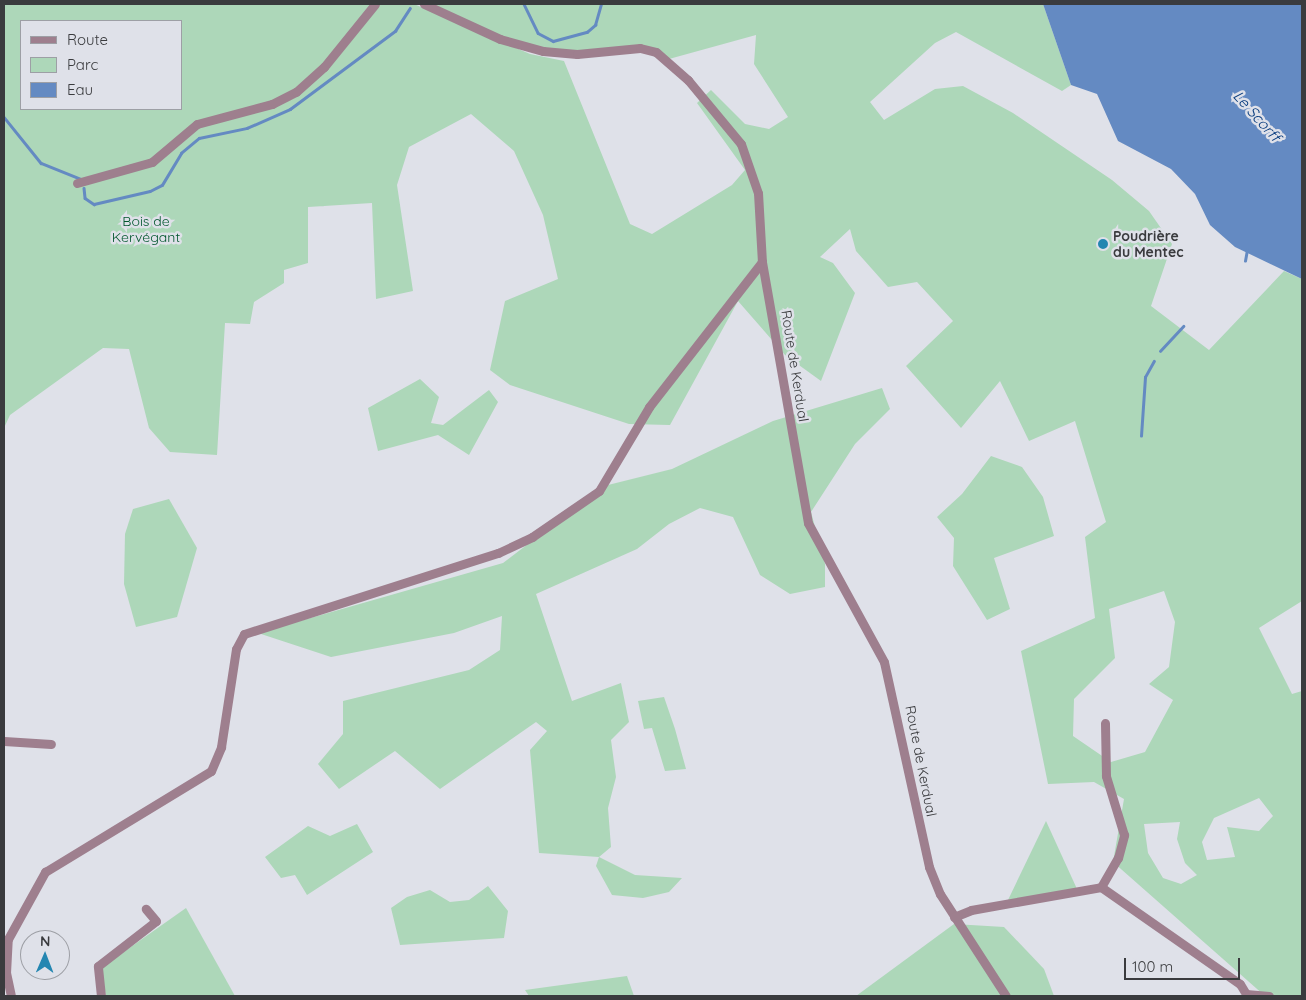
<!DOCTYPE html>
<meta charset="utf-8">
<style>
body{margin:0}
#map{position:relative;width:1306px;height:1000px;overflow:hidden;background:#dfe1e9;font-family:Quicksand,sans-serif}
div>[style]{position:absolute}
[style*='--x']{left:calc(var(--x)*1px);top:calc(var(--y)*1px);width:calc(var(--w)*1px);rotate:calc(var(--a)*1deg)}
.green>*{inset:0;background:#add7b9}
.water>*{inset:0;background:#648ac2}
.stream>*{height:2.5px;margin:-1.25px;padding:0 1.25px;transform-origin:1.25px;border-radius:1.25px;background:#648ac2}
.minor>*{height:9px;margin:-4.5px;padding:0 4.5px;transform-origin:4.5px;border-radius:4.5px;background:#9e7f8e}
.dots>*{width:14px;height:14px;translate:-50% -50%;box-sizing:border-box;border:2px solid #dfe1e9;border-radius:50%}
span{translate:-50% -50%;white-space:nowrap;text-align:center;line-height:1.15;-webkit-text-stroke:5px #dfe1e9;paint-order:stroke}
.park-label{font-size:14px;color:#02572e}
.poi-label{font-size:14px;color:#3a3b3e;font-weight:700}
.left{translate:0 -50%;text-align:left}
.street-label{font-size:14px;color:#3a3b3e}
.water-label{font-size:15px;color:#083c7f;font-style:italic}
.frame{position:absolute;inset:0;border:5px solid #3a3b3e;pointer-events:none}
.legend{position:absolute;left:20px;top:20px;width:162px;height:90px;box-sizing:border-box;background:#dfe1e9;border:1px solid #9d9fa5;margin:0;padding:6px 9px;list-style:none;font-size:15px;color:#3a3b3e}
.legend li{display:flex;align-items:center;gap:10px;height:25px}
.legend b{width:25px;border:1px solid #9d9fa5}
.north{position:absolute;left:20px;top:930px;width:50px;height:50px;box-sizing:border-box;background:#dfe1e9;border:1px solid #9d9fa5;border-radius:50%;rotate:1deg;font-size:14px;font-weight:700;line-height:20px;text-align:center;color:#3a3b3e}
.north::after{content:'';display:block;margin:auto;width:18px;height:22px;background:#2486b1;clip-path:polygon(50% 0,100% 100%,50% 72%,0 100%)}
.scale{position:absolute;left:1124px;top:958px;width:116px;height:22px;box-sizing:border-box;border:2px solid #3a3b3e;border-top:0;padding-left:6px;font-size:15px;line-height:18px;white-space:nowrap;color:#3a3b3e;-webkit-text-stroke:4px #dfe1e9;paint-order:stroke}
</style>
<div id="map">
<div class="green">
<i style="clip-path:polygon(evenodd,4px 4px,414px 4px,530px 54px,564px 61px,630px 224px,652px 234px,732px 185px,745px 170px,697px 103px,711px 90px,745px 124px,769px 129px,788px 117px,754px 64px,756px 35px,669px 59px,656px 52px,591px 53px,525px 46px,424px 4px,1043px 4px,1071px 85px,1062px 91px,956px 32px,935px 43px,870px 102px,884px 120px,935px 89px,963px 86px,1013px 113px,1112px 180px,1149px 211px,1172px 244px,1151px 306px,1209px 350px,1284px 271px,1302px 279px,1302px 601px,1259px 628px,1292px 694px,1302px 691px,1302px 996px,1265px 996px,1113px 862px,1124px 799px,1094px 782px,1048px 784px,1021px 651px,1095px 618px,1085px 537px,1106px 522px,1075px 421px,1029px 441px,1000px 381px,961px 428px,906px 366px,953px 321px,917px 282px,888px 287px,856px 251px,850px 229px,820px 257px,833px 263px,855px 293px,821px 381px,785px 355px,738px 301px,670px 425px,629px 424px,510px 385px,490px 370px,505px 301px,558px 279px,543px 215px,514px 151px,471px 114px,409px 147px,397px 185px,413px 291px,376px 299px,372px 203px,308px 207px,308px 263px,284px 270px,284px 283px,254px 302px,250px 324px,225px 323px,217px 455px,170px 452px,149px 428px,129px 349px,103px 348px,10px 415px,4px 428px,4px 4px,21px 21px,181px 21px,181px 109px,21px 109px,21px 21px,4px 4px,1164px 591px,1175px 622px,1169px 667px,1149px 684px,1173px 700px,1145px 752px,1111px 762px,1073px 736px,1074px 699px,1115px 658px,1109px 609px,1164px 591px,4px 4px,1259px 798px,1273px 816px,1259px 831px,1227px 827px,1235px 857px,1207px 860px,1202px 842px,1214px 818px,1259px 798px,4px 4px,1180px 822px,1177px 839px,1185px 863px,1197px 875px,1181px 884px,1163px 878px,1148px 853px,1144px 824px,1180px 822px)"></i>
<i style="clip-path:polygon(420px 379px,439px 397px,431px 423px,443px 425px,489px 390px,498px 402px,469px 455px,438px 435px,378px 451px,368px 408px)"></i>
<i style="clip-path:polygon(882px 388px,890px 409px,855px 444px,811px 512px,825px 564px,825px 587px,790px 594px,760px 575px,733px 517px,700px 508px,669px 524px,637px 549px,536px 594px,572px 701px,621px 683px,629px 722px,611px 740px,616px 777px,608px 808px,611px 847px,599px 857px,635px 875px,682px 878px,669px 892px,643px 898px,612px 895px,596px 866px,599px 857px,539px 853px,530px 750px,547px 731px,536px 722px,440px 789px,395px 751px,339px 789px,318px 764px,343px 734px,343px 701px,469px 670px,500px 650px,502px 616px,454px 633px,331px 657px,258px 633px,503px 563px,604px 486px,672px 469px,773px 421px)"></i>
<i style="clip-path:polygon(991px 456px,1022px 467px,1043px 497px,1054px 536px,994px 558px,1010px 609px,987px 620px,953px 566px,954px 538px,937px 517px,962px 494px)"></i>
<i style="clip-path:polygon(169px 499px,197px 548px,177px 617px,136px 627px,124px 584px,125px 534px,133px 509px)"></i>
<i style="clip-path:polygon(664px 697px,675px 729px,686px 769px,665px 771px,652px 728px,644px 729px,638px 701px)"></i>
<i style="clip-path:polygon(1046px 821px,1077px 889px,1008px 900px)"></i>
<i style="clip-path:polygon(357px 824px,373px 852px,307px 895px,295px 875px,281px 878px,265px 857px,308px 826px,330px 836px)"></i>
<i style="clip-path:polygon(488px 886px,508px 911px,504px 938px,400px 945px,391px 908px,407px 897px,430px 890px,450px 902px,469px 900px)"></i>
<i style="clip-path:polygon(186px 908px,235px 996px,106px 996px,101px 968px)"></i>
<i style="clip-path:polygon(954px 924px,1004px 927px,1044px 969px,1054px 996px,856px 996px)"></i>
<i style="clip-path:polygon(627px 976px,634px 996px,529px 996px,525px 990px)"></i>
</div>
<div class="water">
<i style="clip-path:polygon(1043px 4px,1302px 4px,1302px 279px,1235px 247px,1210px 225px,1195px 194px,1171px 169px,1118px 141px,1097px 94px,1071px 85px)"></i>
</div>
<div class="stream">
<i style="--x:524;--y:4;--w:32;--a:64"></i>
<i style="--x:538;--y:33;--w:17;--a:28"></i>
<i style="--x:553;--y:41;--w:35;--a:-15"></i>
<i style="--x:587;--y:32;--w:11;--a:-41"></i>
<i style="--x:595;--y:25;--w:22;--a:-74"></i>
<i style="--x:4;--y:117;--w:59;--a:51.2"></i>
<i style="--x:41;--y:163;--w:43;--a:21.8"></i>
<i style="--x:84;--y:188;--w:10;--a:84"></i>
<i style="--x:85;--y:198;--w:11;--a:34"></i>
<i style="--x:94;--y:204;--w:57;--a:-13.1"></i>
<i style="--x:150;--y:191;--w:13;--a:-27"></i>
<i style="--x:162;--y:185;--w:37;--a:-59"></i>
<i style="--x:181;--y:153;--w:23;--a:-40"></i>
<i style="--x:199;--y:138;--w:49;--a:-11.8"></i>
<i style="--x:247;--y:128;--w:47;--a:-23.8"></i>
<i style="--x:290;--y:109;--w:131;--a:-36.6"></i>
<i style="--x:395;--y:31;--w:27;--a:-57"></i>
<i style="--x:1245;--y:261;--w:11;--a:-80"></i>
<i style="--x:1160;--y:351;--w:34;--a:-47"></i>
<i style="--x:1141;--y:436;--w:59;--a:-86.1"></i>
<i style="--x:1145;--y:377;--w:18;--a:-61"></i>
</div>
<div class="minor">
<i style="--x:424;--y:4;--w:84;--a:24.7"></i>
<i style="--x:500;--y:39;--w:45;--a:15.6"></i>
<i style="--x:543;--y:51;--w:34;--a:5"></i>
<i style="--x:577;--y:54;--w:63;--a:-5.4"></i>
<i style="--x:640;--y:48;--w:16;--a:14"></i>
<i style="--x:656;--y:52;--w:43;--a:41.2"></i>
<i style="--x:688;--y:80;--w:83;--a:50.4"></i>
<i style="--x:741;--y:144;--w:52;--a:70.9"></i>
<i style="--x:758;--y:193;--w:69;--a:86.7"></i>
<i style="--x:762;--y:262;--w:265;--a:80"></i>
<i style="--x:808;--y:523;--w:158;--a:61.3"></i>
<i style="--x:884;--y:662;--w:210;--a:77.6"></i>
<i style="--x:929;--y:867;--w:29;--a:68"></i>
<i style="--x:940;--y:894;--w:121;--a:57.1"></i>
<i style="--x:77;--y:183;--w:78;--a:-15.6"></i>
<i style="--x:152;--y:162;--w:59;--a:-40.2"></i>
<i style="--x:197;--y:124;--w:78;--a:-14.9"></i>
<i style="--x:272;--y:104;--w:27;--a:-27"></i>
<i style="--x:296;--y:92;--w:38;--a:-42"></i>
<i style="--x:324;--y:67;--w:81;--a:-51"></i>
<i style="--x:4;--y:741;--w:47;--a:3.7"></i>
<i style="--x:1101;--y:887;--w:34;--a:-60"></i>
<i style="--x:1118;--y:858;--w:24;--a:-75"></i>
<i style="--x:1124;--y:835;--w:62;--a:-107"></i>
<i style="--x:1106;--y:776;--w:53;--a:-91.1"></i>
<i style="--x:954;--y:917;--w:18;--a:-22"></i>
<i style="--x:971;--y:910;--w:132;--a:-10"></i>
<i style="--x:1101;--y:887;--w:169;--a:34.9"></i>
<i style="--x:1240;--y:984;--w:12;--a:59"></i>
<i style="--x:1246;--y:994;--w:23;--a:5"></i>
<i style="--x:11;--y:996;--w:24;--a:-102"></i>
<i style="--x:6;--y:973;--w:34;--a:-87"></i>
<i style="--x:8;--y:939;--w:77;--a:-61.1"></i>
<i style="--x:45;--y:872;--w:194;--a:-31.3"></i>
<i style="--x:211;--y:771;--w:26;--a:-67"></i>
<i style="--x:221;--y:747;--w:99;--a:-81.3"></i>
<i style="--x:236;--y:649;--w:17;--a:-62"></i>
<i style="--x:244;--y:634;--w:267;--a:-17.7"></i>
<i style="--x:498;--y:553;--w:38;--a:-25"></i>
<i style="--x:532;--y:537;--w:81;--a:-34.5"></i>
<i style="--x:599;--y:491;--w:98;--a:-59.2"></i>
<i style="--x:649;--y:407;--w:184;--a:-52.1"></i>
<i style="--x:101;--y:996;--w:30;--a:-96"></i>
<i style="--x:98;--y:966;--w:73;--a:-37.8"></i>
<i style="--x:156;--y:921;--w:16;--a:-130"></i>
</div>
<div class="dots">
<i style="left:1103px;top:244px;background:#2486b1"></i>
</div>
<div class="park-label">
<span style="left:146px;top:229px">Bois de<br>Kervégant</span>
</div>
<div class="poi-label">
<span class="left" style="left:1113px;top:244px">Poudrière<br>du Mentec</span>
</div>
<div class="street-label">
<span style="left:795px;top:366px;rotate:81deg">Route de Kerdual</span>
<span style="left:921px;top:761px;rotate:79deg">Route de Kerdual</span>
</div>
<div class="water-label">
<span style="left:1257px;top:116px;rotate:48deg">Le Scorff</span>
</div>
<div class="frame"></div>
<ul class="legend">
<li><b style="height:6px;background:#9e7f8e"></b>Route</li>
<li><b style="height:14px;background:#add7b9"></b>Parc</li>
<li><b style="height:14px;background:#648ac2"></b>Eau</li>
</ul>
<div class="north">N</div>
<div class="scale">100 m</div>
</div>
